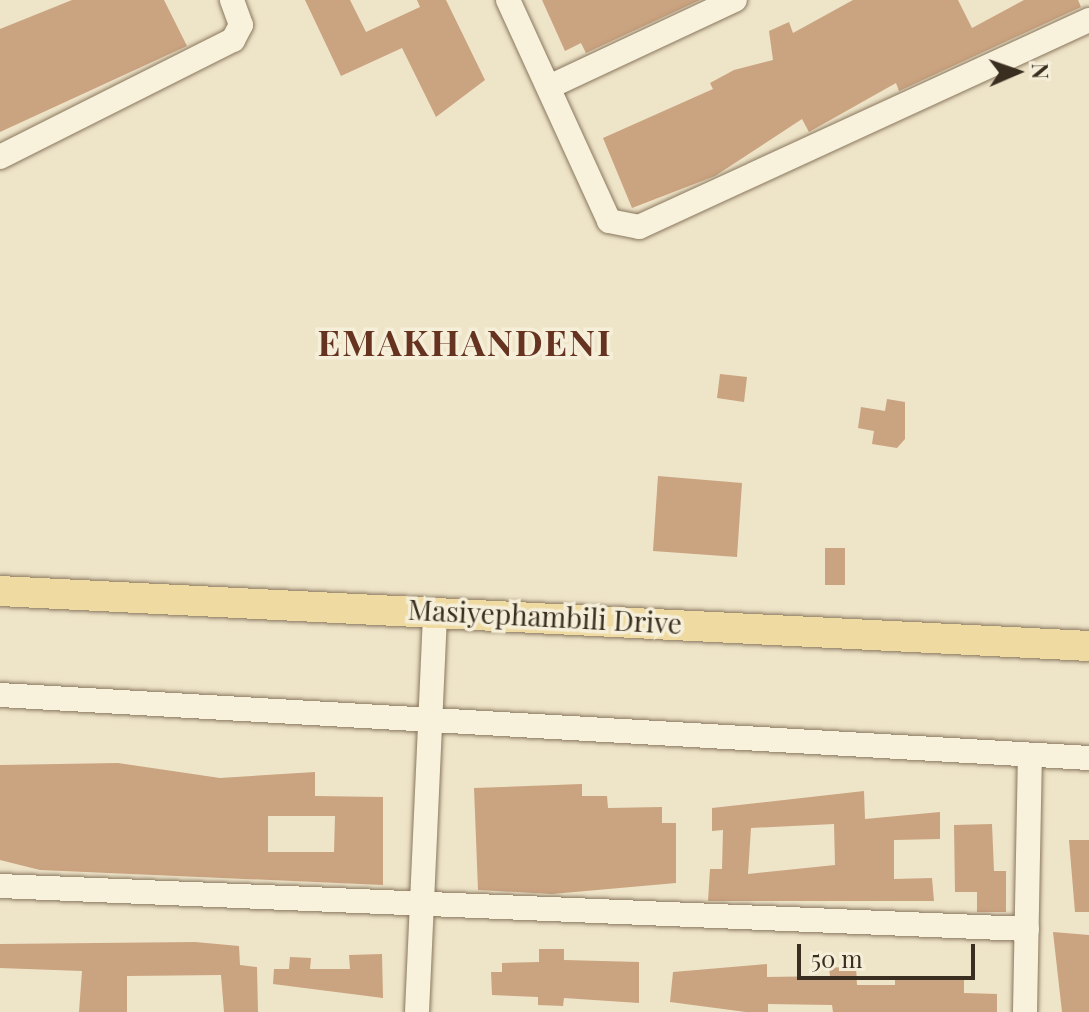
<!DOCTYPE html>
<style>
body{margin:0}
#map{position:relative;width:1089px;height:1012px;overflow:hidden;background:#eee4c8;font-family:"Playfair Display",serif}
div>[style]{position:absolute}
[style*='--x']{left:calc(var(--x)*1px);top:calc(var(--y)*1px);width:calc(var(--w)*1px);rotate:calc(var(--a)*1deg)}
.building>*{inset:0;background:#caa380}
.roads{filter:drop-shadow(0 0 2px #89775e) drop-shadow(0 0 2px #89775e)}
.minor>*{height:24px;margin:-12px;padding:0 12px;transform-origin:12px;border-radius:12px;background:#f8f1dc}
.major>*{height:30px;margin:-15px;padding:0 15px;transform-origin:15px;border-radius:15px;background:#efdba2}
span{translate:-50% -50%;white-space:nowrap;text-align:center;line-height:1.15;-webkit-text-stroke:7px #f5eed8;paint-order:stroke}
.street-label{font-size:28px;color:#3a2e21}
.district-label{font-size:36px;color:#663321;font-weight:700;letter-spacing:2px}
.north{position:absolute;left:977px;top:32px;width:80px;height:80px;-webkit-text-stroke:6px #f5eed8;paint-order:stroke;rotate:88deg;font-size:22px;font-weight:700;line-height:32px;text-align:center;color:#3a2e21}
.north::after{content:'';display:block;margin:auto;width:28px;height:36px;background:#3a2e21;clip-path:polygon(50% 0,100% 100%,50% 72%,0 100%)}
.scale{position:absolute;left:797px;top:944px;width:178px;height:36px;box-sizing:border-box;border:4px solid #3a2e21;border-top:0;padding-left:10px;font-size:24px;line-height:28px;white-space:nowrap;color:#3a2e21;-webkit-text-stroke:6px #f5eed8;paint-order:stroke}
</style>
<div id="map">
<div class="building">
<i style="clip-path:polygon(72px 0,164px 0,187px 46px,0 132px,0 29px)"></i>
<i style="clip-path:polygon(305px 0,350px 0,366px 32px,420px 7px,417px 0,446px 0,485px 80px,436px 117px,402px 48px,341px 76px)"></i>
<i style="clip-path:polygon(542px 0,700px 0,586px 53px,581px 43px,565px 51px)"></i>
<i style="clip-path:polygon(853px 0,958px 0,972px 28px,1024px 0,1078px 0,1081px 7px,899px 91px,896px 83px,809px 132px,802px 119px,715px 176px,632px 208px,603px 138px,713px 89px,710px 83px,734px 70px,773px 60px,769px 31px,789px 22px,793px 33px)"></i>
<i style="clip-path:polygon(720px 374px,747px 377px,744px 402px,717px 398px)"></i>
<i style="clip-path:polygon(887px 399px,905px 402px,905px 439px,897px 448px,872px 444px,874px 431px,858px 428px,861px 407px,885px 411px)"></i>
<i style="clip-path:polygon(658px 476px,742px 483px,737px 557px,653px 551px)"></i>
<i style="clip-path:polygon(825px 548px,845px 548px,845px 585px,825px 585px)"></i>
<i style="clip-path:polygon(evenodd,118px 763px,220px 778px,315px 772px,315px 796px,383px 797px,383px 885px,40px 870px,0 860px,0 765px,118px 763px,268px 816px,335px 816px,334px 852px,268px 852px,268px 816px)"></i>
<i style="clip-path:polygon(582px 784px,582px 796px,607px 796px,608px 808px,662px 807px,662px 823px,676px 823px,676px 883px,552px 894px,478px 890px,474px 788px)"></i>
<i style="clip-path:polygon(evenodd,864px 791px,865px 819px,940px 812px,940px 839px,894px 840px,894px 879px,932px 878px,934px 901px,708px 901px,710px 869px,722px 869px,723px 830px,712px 831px,712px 808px,864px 791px,834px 824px,835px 865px,748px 874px,751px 828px,834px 824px)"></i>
<i style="clip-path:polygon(992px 824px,994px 871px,1006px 871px,1006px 912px,977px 912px,977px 892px,955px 892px,954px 825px)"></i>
<i style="clip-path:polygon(1069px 840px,1089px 840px,1089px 912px,1075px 912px)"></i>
<i style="clip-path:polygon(1053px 932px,1089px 935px,1089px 1012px,1062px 1012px)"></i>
<i style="clip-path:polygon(195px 942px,239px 946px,240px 965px,257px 967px,258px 1012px,224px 1012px,221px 975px,127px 976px,127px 1012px,79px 1012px,82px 971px,0 968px,0 944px)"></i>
<i style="clip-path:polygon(539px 949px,564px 949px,564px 960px,639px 962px,639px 1003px,564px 998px,563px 1006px,538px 1005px,538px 997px,492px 995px,491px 972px,502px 972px,502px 963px,539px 962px)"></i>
<i style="clip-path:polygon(382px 954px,383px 998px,273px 984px,274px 969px,289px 969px,290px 957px,311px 958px,310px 969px,350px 969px,349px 955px)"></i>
<i style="clip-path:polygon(767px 964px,767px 977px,830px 976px,829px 968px,856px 966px,857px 985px,895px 985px,895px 976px,964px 978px,964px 993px,997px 994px,997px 1012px,833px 1012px,832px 1005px,768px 1004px,768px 1012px,746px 1012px,670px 1002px,673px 972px)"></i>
</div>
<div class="roads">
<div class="minor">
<i style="--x:508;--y:0;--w:243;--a:65.4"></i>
<i style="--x:609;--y:221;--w:31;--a:11"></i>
<i style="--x:639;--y:227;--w:495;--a:-24.7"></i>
<i style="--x:551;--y:86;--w:203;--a:-25.1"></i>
<i style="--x:0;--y:157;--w:261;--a:-26.7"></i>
<i style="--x:233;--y:40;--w:17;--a:-62"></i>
<i style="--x:241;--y:25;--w:27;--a:-110"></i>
<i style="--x:0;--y:695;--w:1091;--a:3.31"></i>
<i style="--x:0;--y:886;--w:1028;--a:2.4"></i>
<i style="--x:417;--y:1012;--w:402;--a:-87.4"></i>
<i style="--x:1025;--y:1012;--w:257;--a:-88.9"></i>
</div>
<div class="major">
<i style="--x:0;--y:591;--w:1090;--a:2.89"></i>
</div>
</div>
<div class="street-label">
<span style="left:545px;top:616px;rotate:3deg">Masiyephambili Drive</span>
</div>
<div class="district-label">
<span style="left:465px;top:342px">EMAKHANDENI</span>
</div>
<div class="north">N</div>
<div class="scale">50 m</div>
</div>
